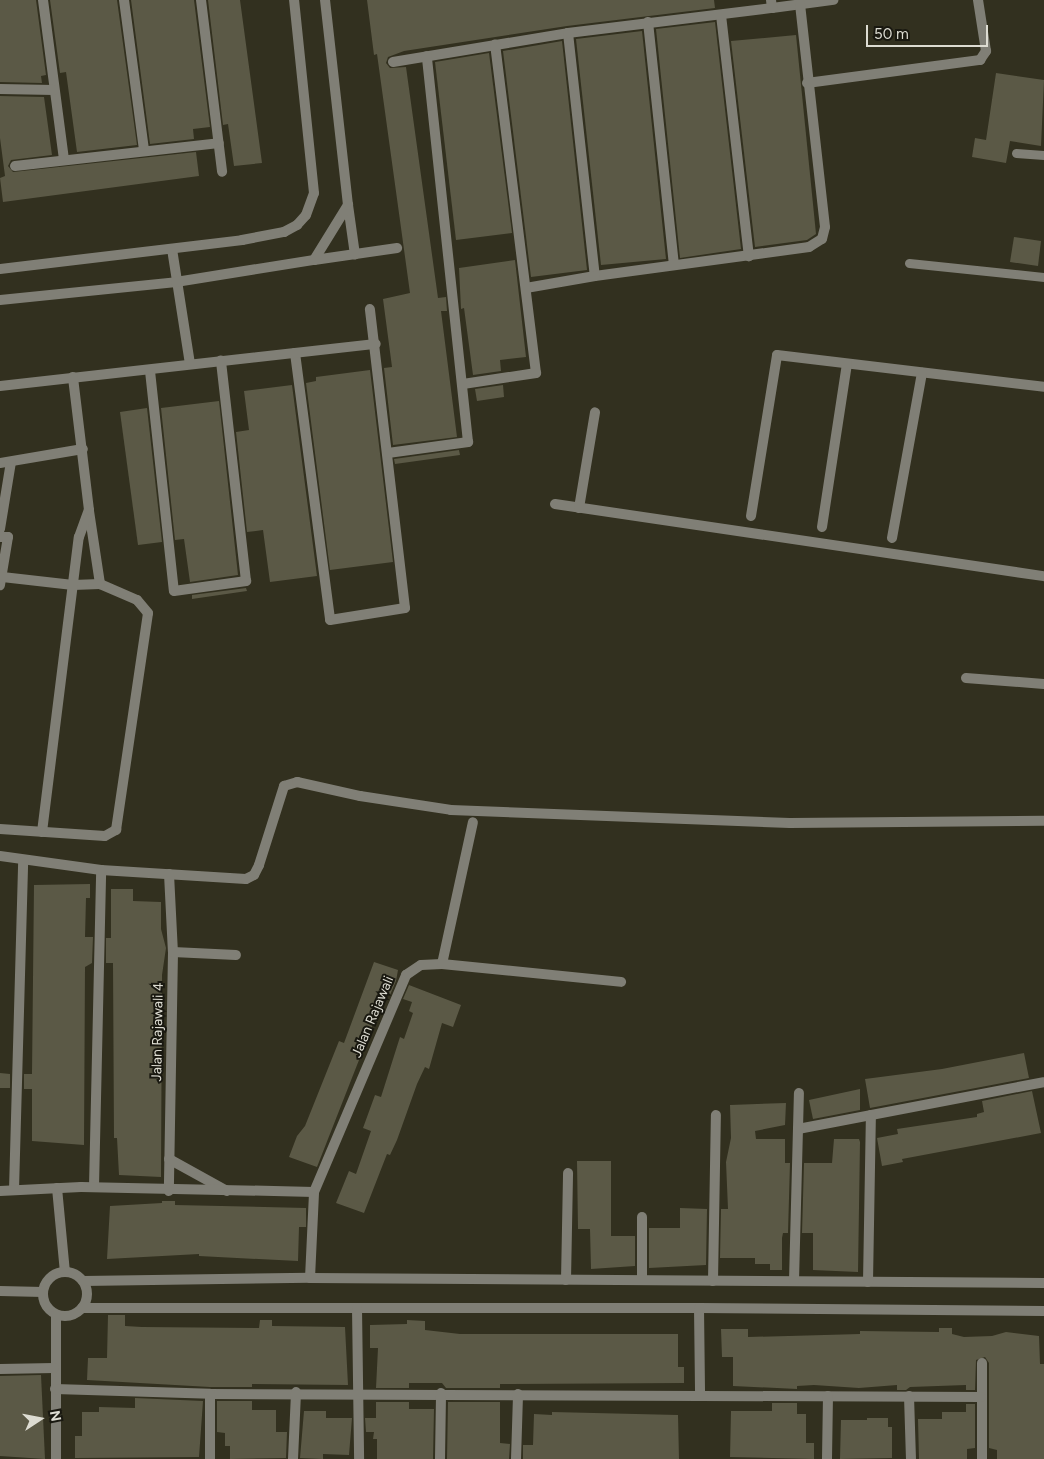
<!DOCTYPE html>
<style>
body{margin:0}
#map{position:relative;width:1044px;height:1459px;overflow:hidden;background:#32301f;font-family:Figtree,sans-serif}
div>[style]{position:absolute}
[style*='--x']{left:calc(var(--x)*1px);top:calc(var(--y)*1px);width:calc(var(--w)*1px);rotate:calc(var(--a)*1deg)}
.building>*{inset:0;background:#5b5946}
.lane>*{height:9px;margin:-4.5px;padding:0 4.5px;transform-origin:4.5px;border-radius:4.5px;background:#807f76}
.street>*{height:10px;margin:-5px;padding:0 5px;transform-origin:5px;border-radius:5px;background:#807f76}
.street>.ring{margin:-5px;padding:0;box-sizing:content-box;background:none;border:10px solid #807f76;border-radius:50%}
span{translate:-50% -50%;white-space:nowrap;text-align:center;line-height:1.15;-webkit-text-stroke:4px #191810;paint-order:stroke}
.street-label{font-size:14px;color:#dddcd2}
.north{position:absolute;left:15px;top:1394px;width:50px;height:50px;-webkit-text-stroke:4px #191810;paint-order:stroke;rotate:79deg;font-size:14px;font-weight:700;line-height:20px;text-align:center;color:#dddcd2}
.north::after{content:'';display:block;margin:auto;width:18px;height:22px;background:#dddcd2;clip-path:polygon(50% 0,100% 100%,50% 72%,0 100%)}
.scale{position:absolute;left:866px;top:25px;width:122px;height:22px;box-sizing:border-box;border:2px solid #dddcd2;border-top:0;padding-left:6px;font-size:15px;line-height:18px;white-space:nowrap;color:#dddcd2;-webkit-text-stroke:4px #191810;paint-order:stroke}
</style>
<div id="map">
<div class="building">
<i style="clip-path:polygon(0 0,36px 0,46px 75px,41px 76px,42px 83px,0 82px)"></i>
<i style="clip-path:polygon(50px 0,117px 0,137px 145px,77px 152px,66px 72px,60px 73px)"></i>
<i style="clip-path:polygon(131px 0,194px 0,210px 127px,193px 129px,194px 139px,150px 144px)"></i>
<i style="clip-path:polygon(208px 0,240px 0,262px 163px,234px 166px,228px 124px,223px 125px)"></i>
<i style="clip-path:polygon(367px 0,714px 0,715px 8px,567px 26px,404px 51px,388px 57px,386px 63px,390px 68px,406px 67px,438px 298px,446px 297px,447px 311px,441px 311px,457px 437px,393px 445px,384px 368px,392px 367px,383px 299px,410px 293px,377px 54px,374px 55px)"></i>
<i style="clip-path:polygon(715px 22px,741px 249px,680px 258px,656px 29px)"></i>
<i style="clip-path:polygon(642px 31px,666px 259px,601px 265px,576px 39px)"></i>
<i style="clip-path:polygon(796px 35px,816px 234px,807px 240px,755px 247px,731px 41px)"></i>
<i style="clip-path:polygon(562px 41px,587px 270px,531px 277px,503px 51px)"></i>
<i style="clip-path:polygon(489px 53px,512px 233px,456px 240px,435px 62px)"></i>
<i style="clip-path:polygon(996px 73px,1044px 80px,1041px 146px,1010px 141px,1006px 163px,972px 157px,975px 138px,986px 140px)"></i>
<i style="clip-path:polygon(0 96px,44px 97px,52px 155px,11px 160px,8px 166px,13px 172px,196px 152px,199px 176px,3px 202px,0 178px,5px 176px,0 138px)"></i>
<i style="clip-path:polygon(1014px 237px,1041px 241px,1038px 266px,1010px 262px)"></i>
<i style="clip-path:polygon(515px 260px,526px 357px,500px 360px,501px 371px,473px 375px,464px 308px,461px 309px,459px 268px)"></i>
<i style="clip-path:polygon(370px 370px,393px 562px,330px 570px,306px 383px,316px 381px,316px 377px)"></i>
<i style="clip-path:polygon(292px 385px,317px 576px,270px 582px,263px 530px,247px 532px,236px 432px,249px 430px,244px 391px)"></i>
<i style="clip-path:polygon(503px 385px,504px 397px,477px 401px,475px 389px)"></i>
<i style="clip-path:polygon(219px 401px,238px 575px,190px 582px,184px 539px,175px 540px,161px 408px)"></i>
<i style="clip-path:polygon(147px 408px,162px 542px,138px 545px,120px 412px)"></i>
<i style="clip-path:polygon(459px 450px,460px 455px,395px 464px,394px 459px)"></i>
<i style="clip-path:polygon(246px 588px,247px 591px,192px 599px,192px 595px)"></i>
<i style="clip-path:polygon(90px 884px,90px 898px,86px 898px,85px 937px,93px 937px,92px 963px,85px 967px,84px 1145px,32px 1141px,32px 1089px,24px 1089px,24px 1074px,32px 1074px,34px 885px)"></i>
<i style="clip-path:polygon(111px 889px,133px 889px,133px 901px,161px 902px,161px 929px,166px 948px,162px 975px,161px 1177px,119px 1175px,117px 1138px,114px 1138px,113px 963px,106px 963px,106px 938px,111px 938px)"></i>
<i style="clip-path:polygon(374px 962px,398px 970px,396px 981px,390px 995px,387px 994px,381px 1004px,317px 1167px,289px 1157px,297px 1136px,305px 1126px,339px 1041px,344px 1043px)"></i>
<i style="clip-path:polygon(409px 985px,461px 1005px,453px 1027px,442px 1023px,429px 1069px,425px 1067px,417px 1084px,397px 1140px,390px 1155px,387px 1154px,364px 1213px,336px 1203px,349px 1171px,356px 1174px,371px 1131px,363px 1128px,375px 1095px,381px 1097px,400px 1037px,404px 1039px,413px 1013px,409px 1011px,412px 1002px,403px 999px)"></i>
<i style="clip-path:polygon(1024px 1053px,1029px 1078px,870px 1108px,865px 1079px,942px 1069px)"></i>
<i style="clip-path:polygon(0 1073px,10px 1074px,10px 1088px,0 1088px)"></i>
<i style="clip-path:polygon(860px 1089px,860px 1110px,813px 1119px,809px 1100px)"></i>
<i style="clip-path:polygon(1032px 1091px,1041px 1133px,902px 1159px,903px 1162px,882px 1166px,877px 1138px,898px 1134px,897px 1129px,977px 1117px,977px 1114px,984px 1112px,982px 1101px)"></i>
<i style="clip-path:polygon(786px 1103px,785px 1125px,755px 1131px,756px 1139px,785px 1139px,785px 1163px,790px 1163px,788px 1233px,783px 1233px,782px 1238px,782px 1270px,770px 1270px,770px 1264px,755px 1264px,755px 1258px,720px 1258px,721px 1209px,728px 1209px,726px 1162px,731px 1138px,730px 1105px)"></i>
<i style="clip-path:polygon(834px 1139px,859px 1139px,860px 1142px,858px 1272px,813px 1270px,813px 1233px,802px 1233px,804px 1163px,832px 1163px)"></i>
<i style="clip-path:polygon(577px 1161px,611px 1161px,611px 1236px,635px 1236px,635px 1266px,591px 1269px,590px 1229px,578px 1229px)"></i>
<i style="clip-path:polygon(162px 1201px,175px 1201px,175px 1205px,306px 1208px,306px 1227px,299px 1227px,298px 1261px,199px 1256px,199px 1254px,107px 1259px,110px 1206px,162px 1203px)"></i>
<i style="clip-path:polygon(680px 1208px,707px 1209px,706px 1265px,649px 1268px,649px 1228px,680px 1228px)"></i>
<i style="clip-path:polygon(108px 1315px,125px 1315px,125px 1326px,142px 1327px,259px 1328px,260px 1320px,272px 1320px,272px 1326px,345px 1327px,348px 1385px,252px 1384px,252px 1387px,210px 1387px,87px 1380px,88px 1358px,107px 1358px)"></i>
<i style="clip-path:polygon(407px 1320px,425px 1321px,425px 1330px,460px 1334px,678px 1334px,678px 1367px,684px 1367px,684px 1383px,511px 1384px,500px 1384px,500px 1388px,446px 1388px,442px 1383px,409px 1383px,409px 1388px,376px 1388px,378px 1348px,370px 1348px,370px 1325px,407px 1324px)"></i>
<i style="clip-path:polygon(939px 1328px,952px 1328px,952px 1334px,964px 1337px,992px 1336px,1006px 1332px,1039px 1336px,1040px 1364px,1044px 1364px,1044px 1459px,997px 1459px,997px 1450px,989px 1448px,989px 1363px,985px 1357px,976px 1360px,975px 1390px,966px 1390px,966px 1385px,910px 1387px,906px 1390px,897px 1390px,897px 1385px,859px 1388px,814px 1385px,797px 1386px,797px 1389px,733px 1386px,733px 1357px,722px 1357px,721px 1329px,748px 1329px,748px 1337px,860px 1334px,860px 1331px,939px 1332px)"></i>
<i style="clip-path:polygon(41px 1375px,45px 1459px,0 1456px,0 1376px)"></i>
<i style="clip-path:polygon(135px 1398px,203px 1401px,199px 1457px,75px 1458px,75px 1436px,82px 1436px,82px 1412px,99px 1412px,99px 1407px,135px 1408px)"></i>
<i style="clip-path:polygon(217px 1401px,252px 1401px,252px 1410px,276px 1410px,276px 1432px,287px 1432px,286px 1458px,230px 1459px,230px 1446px,225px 1446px,225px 1433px,217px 1432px)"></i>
<i style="clip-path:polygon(376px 1402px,409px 1402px,409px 1409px,434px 1409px,433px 1459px,377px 1459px,377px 1439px,373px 1439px,374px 1432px,366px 1432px,365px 1418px,376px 1418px)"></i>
<i style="clip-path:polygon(448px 1402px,500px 1402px,500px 1443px,510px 1444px,509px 1459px,447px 1459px)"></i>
<i style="clip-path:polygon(772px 1403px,797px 1403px,797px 1414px,806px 1414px,806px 1443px,814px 1443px,814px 1459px,730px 1457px,731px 1411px,772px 1411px)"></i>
<i style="clip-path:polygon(966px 1404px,975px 1404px,975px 1448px,967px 1449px,967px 1459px,919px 1459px,918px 1419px,942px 1419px,942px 1412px,966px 1412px)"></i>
<i style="clip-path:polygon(304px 1411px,326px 1411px,326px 1418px,352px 1418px,349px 1455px,323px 1454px,323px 1459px,300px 1458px)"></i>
<i style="clip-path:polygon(552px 1412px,678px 1415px,679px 1459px,523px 1459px,523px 1445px,533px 1445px,534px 1414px,552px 1415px)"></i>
<i style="clip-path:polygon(867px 1418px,888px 1418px,888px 1427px,892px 1427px,892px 1458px,840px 1459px,841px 1420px,867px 1420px)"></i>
</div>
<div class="lane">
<i style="--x:1016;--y:153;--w:28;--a:4"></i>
<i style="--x:909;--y:263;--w:136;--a:5.9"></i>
</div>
<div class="street">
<i style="--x:43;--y:0;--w:161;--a:82.5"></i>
<i style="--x:124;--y:0;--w:150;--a:82.4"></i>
<i style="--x:201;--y:0;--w:173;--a:83"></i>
<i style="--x:771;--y:0;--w:8;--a:83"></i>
<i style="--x:772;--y:8;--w:62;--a:-7.5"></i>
<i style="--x:721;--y:15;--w:243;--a:83.4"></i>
<i style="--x:648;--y:22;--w:244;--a:83.9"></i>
<i style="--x:568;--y:33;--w:244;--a:83.7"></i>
<i style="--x:595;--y:276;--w:216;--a:-7.7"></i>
<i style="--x:809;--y:247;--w:15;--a:-32"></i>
<i style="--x:822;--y:239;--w:12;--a:-76"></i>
<i style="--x:825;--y:227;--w:224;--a:-96.4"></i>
<i style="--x:393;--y:62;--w:177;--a:-9.4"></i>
<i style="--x:568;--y:33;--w:206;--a:-7"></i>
<i style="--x:807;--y:83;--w:175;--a:-7.6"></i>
<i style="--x:980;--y:60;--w:11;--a:-56"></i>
<i style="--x:986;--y:51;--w:52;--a:-98.9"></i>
<i style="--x:0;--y:89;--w:54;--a:1.1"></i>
<i style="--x:15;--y:166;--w:205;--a:-6.4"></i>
<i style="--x:348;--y:205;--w:50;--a:82"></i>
<i style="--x:172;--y:249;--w:116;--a:81.1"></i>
<i style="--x:314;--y:260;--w:84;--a:-8.2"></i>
<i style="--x:0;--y:269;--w:244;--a:-6.8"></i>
<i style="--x:242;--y:240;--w:43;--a:-10.8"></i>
<i style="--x:284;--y:232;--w:15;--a:-28"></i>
<i style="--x:297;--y:225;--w:13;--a:-48"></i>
<i style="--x:306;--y:215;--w:23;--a:-70"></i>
<i style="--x:314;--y:193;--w:194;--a:-95.9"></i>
<i style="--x:526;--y:288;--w:70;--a:-9.9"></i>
<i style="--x:0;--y:300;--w:177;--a:-5.8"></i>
<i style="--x:176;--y:282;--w:140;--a:-9.1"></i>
<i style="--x:314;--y:260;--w:65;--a:-58.3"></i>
<i style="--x:348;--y:205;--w:206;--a:-96.4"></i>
<i style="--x:295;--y:353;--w:269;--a:82.5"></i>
<i style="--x:330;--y:620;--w:76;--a:-9.1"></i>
<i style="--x:405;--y:608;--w:301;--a:-96.7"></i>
<i style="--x:150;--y:371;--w:221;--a:83.8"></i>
<i style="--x:174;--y:591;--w:73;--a:-7.9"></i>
<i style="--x:246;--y:581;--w:222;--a:-96.5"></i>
<i style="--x:463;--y:384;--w:74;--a:-8.6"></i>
<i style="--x:536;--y:373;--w:331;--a:-97.1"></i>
<i style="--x:0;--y:386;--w:378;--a:-6.4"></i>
<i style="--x:388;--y:453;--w:81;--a:-7.8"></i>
<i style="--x:468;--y:442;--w:388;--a:-96.1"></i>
<i style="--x:0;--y:463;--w:84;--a:-9.6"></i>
<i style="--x:555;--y:504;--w:494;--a:8.4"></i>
<i style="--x:579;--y:508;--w:97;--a:-80.5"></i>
<i style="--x:89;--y:511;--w:74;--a:81.4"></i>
<i style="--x:751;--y:516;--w:163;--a:-80.8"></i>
<i style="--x:777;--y:355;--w:269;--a:6.8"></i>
<i style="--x:822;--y:527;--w:165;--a:-81.3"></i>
<i style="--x:0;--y:529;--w:68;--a:-80.7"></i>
<i style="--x:0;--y:537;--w:8;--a:0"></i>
<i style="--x:8;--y:537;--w:49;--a:99.5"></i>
<i style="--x:892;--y:538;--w:168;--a:-79.7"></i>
<i style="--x:966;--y:678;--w:78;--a:4.4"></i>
<i style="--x:0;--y:829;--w:105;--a:3.8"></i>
<i style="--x:105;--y:836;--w:13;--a:-29"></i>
<i style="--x:116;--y:830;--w:219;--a:-81.6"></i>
<i style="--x:148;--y:613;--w:17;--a:-130"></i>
<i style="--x:137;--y:600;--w:40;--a:-156.6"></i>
<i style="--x:100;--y:584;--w:27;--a:178"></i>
<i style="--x:73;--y:585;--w:71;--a:-173.6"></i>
<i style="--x:42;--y:832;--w:297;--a:-82.9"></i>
<i style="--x:79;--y:537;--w:29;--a:-70"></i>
<i style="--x:89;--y:510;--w:134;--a:-96.9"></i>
<i style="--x:0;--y:856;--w:102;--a:7.9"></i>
<i style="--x:101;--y:870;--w:145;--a:3.6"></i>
<i style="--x:246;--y:879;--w:9;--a:-27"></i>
<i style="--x:254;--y:875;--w:11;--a:-63"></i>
<i style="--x:259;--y:865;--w:83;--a:-72.4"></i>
<i style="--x:284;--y:786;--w:14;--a:-17"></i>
<i style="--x:297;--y:782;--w:65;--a:12.5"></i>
<i style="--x:360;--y:796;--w:92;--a:8.7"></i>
<i style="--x:451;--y:810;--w:339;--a:2.2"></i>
<i style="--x:790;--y:823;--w:254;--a:-0.5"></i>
<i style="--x:169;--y:874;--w:78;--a:87.1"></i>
<i style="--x:173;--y:952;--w:239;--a:91"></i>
<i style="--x:173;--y:952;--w:63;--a:2.7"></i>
<i style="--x:442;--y:964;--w:145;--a:-77.7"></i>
<i style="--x:798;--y:1129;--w:250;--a:-10.8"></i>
<i style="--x:169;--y:1159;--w:66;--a:28.9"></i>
<i style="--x:94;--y:1187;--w:317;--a:-88.7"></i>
<i style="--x:57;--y:1188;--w:84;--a:84.6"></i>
<i style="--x:14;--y:1190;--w:330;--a:-88.4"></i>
<i style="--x:0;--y:1191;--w:81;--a:-2.8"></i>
<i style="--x:81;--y:1187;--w:233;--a:1.2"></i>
<i style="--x:642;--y:1217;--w:63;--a:90"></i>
<i class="ring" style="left:43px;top:1272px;width:34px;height:34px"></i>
<i style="--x:310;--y:1278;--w:86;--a:-87.3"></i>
<i style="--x:314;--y:1192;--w:236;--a:-67"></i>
<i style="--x:406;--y:975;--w:18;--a:-34"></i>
<i style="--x:421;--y:965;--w:21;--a:-3"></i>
<i style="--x:442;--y:964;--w:180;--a:5.7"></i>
<i style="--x:566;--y:1280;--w:107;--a:-88.9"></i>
<i style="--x:83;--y:1281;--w:227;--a:-0.8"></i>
<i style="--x:310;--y:1278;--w:734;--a:0.39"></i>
<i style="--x:713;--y:1281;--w:166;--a:-89"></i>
<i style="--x:794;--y:1281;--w:188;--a:-88.5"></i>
<i style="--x:868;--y:1282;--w:167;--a:-89"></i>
<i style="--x:0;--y:1291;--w:43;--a:1.3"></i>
<i style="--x:82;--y:1308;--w:617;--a:0"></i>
<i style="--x:699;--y:1308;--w:345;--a:0.5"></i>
<i style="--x:357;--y:1308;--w:151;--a:89.2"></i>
<i style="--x:699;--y:1308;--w:87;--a:89.3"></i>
<i style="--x:56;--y:1315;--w:144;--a:90"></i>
<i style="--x:982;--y:1363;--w:96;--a:90"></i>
<i style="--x:0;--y:1369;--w:54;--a:-1.1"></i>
<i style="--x:55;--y:1389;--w:155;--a:1.8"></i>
<i style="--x:210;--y:1394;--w:771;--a:0.22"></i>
<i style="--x:210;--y:1394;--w:65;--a:90"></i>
<i style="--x:909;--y:1396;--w:63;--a:88.2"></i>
<i style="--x:293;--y:1459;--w:67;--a:-87.4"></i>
<i style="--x:440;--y:1459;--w:66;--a:-89.1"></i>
<i style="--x:516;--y:1459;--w:65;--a:-88.2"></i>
<i style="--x:827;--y:1459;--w:63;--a:-89.1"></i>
</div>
<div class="street-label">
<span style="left:373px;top:1017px;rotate:-67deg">Jalan Rajawali</span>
<span style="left:158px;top:1032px;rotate:-89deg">Jalan Rajawali 4</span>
</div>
<div class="north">N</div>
<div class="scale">50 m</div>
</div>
